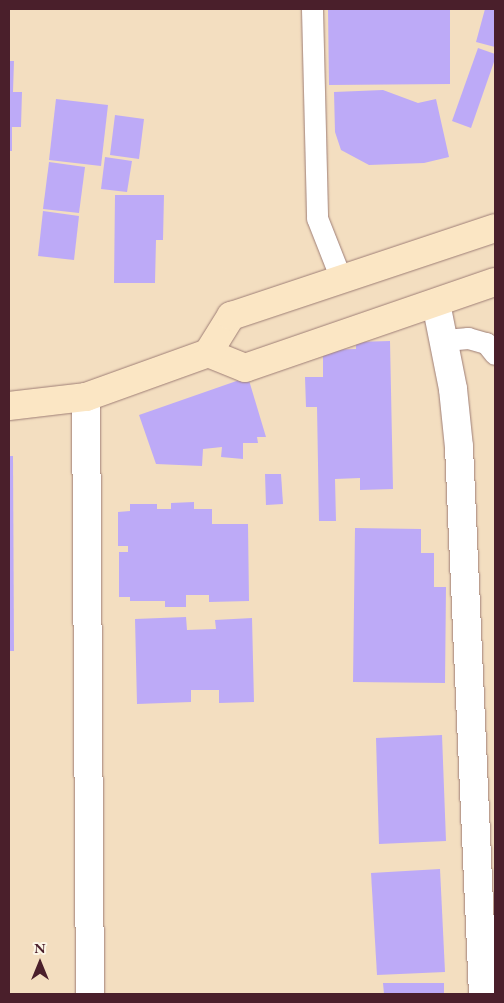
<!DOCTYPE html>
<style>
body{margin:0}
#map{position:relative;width:504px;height:1003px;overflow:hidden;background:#f3dec0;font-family:"EB Garamond",serif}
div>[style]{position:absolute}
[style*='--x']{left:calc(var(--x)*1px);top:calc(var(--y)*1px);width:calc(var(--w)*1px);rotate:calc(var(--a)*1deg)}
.building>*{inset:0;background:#bdaaf7}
.roads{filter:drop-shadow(0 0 1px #9e7e76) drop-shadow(0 0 1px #9e7e76)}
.lane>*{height:21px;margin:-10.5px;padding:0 10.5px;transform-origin:10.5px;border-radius:10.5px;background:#fff}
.street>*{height:28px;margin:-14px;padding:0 14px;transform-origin:14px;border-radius:14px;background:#fff}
.secondary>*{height:28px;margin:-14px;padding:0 14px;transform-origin:14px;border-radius:14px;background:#fbe6c4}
span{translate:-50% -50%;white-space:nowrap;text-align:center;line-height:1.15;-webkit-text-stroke:4px #fcf5e5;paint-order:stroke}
.frame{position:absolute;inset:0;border:10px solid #4a1f2b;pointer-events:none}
.north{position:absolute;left:15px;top:938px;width:50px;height:50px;-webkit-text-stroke:4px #fcf5e5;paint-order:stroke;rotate:0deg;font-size:14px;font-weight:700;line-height:20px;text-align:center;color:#4a1f2b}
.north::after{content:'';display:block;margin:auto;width:18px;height:22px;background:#4a1f2b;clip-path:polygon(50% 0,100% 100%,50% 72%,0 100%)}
</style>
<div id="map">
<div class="building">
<i style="clip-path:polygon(328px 9px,450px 9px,450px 84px,329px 85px)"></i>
<i style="clip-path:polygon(485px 9px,495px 9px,495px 47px,476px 42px)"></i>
<i style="clip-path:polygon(478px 48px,495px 54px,495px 59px,471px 128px,452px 121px)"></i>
<i style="clip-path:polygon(9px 61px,14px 61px,13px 92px,22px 92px,21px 127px,12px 127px,12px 151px,9px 151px)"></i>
<i style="clip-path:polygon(383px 90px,418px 103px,436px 99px,449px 157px,424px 163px,369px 165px,341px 150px,335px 132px,334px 92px)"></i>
<i style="clip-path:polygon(56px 99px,108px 105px,101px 166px,49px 160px)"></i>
<i style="clip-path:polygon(115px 115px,144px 119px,139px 159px,110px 155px)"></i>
<i style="clip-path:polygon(105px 157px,132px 161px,127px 192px,101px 189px)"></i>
<i style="clip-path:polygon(49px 162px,85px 167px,79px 213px,43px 209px)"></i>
<i style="clip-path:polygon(115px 195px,164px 195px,163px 240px,156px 240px,155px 283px,114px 283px)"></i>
<i style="clip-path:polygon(43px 211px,79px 216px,74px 260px,38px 256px)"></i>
<i style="clip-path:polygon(390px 341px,393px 489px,360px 490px,360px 478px,335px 479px,336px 521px,319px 521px,317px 407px,306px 407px,305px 377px,323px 377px,323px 350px,356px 349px,356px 342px)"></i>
<i style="clip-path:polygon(248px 377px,266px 437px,257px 437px,258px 443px,243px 443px,243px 459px,221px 457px,222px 447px,203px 449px,202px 466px,156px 464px,139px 415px)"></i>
<i style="clip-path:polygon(9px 456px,13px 456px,14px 651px,9px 651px)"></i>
<i style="clip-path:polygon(265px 474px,281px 474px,283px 504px,266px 505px)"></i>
<i style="clip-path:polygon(194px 502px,194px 509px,212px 509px,212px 524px,248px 524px,249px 601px,209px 602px,209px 595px,186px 595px,186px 607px,165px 607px,165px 601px,130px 601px,130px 597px,119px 597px,119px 552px,128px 552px,128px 546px,118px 546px,118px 512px,130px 511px,130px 504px,157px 504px,157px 509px,171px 509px,171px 503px)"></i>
<i style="clip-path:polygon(355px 528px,421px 529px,421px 553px,434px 553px,434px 587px,446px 587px,445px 683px,353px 682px)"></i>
<i style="clip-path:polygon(186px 617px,187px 630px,216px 629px,215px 620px,252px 618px,254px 702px,219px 703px,219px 690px,191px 690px,191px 702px,137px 704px,135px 619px)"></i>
<i style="clip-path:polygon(442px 735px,446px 841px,379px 844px,376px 738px)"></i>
<i style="clip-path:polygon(440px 869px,445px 972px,377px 975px,371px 873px)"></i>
<i style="clip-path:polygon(383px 983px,444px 983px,444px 994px,384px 994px)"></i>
</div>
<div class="roads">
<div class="lane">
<i style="--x:312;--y:9;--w:209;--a:88.6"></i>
<i style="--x:317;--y:218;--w:66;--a:68.5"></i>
<i style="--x:445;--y:340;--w:23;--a:-5"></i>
<i style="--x:468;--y:338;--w:19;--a:16"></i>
<i style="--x:486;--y:343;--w:14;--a:51"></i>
</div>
<div class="street">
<i style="--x:436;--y:303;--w:88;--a:78.8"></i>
<i style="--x:453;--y:389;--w:58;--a:84.1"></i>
<i style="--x:459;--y:447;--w:548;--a:87.49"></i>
<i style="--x:86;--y:397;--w:597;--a:89.62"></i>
</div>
<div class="secondary">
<i style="--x:208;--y:353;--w:40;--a:22"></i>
<i style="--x:245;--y:368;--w:264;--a:-19"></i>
<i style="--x:9;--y:406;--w:78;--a:-6.7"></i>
<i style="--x:86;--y:397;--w:130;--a:-19.8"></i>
<i style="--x:208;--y:353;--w:44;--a:-58.1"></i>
<i style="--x:231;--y:316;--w:278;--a:-18.4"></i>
</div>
</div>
<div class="frame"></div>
<div class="north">N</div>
</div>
